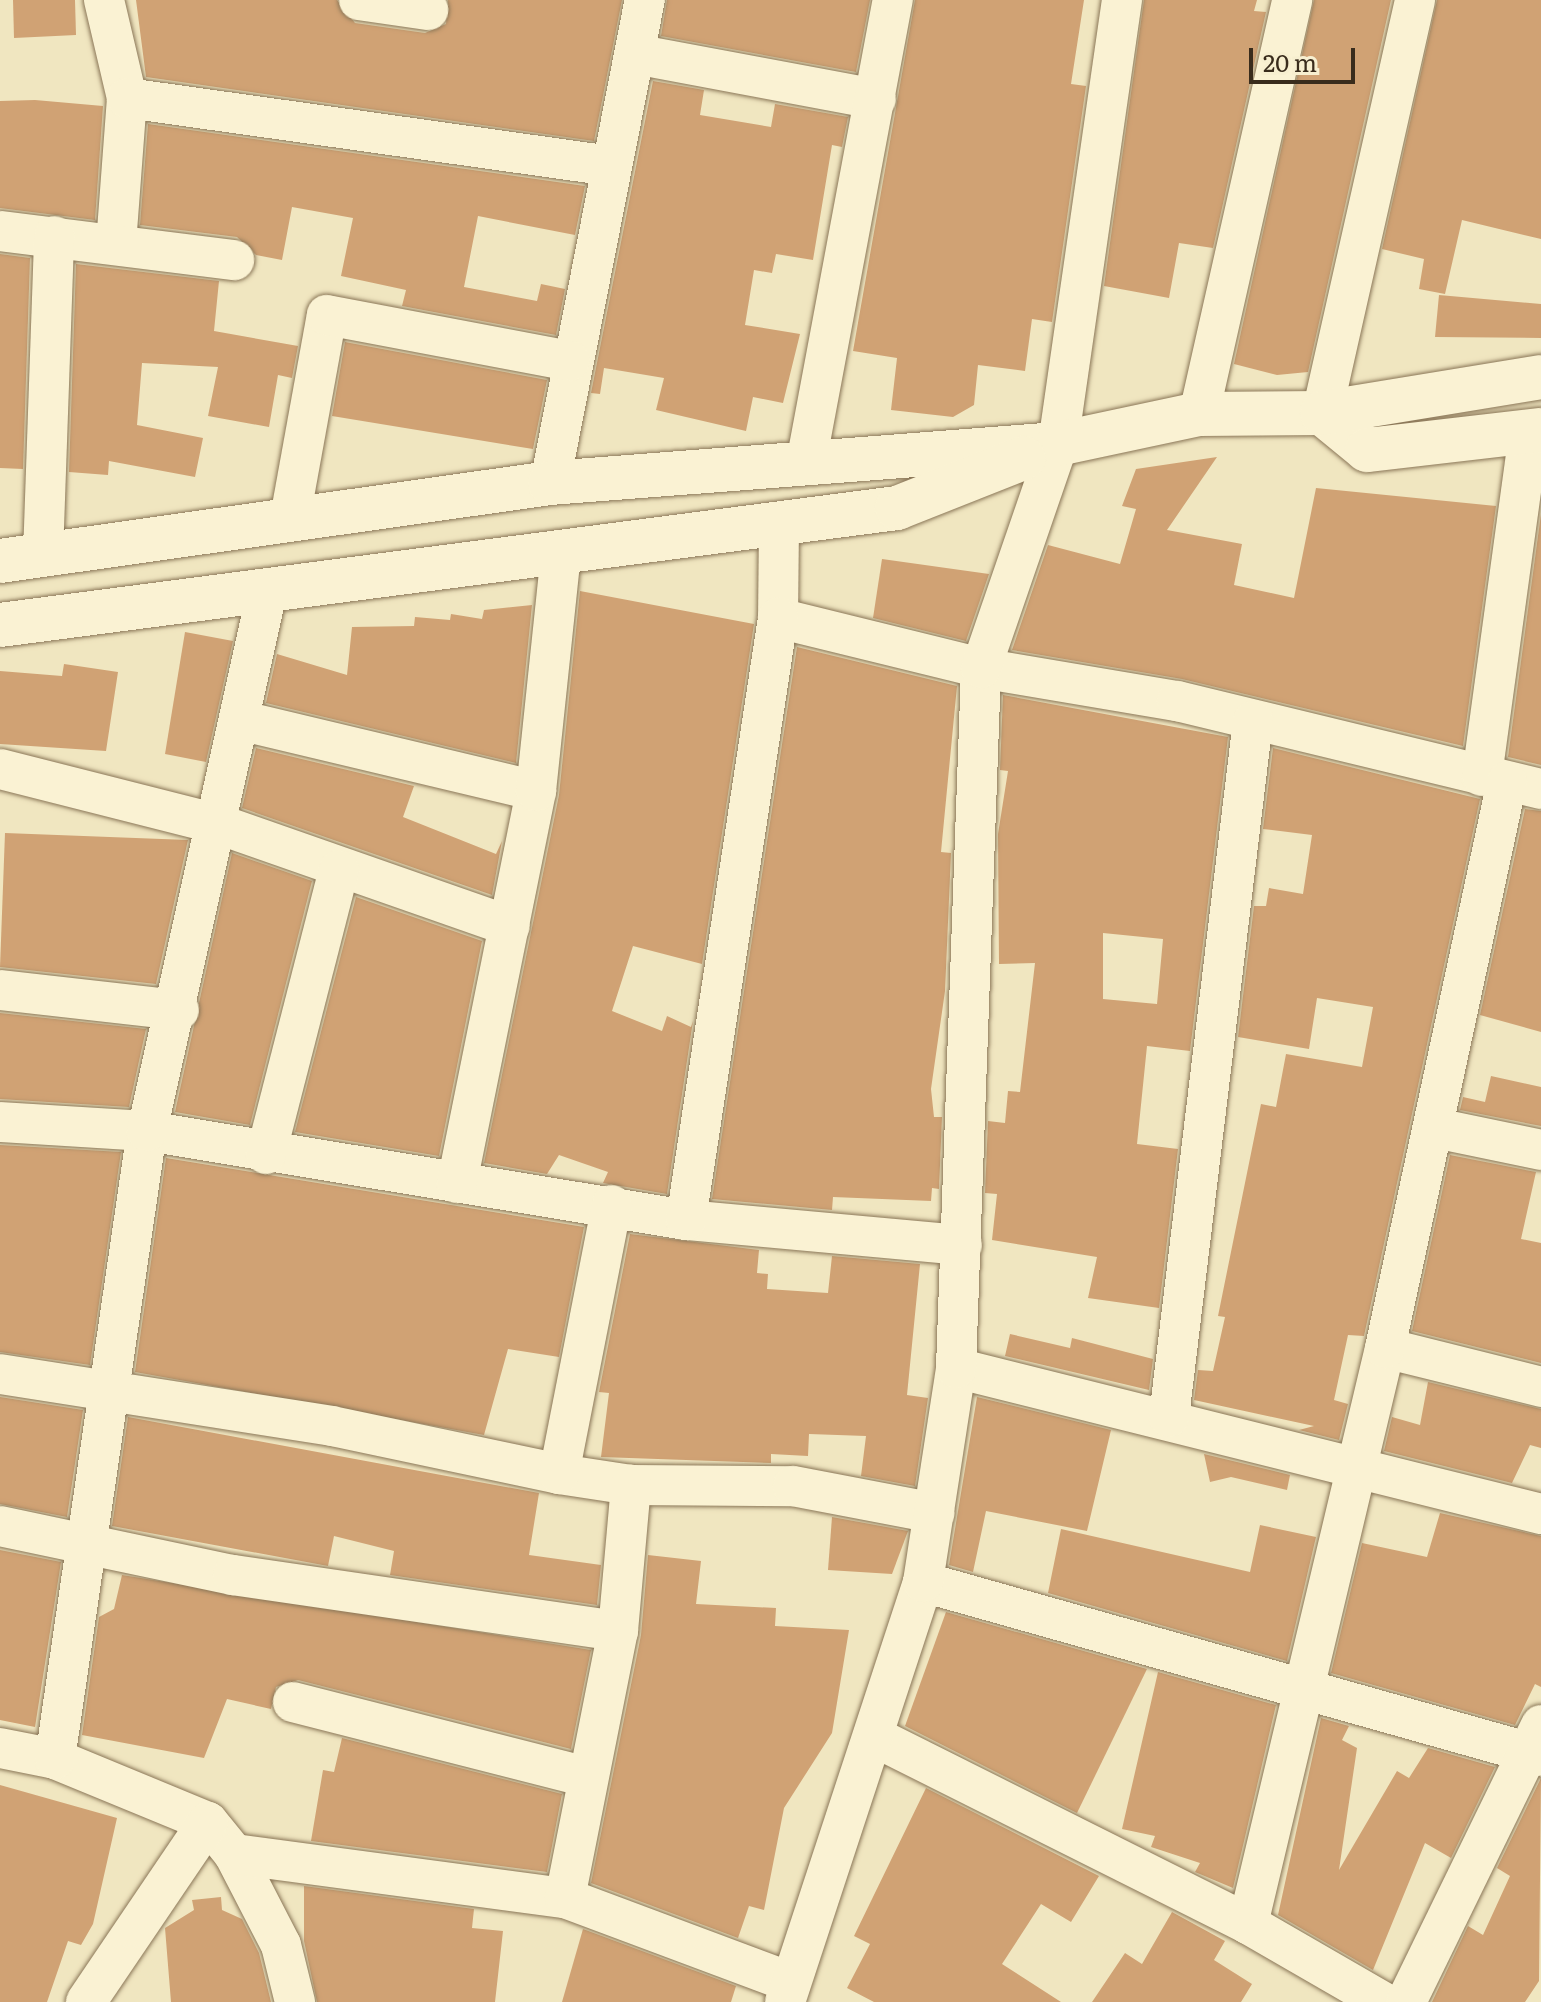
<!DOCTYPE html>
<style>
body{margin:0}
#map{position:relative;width:1541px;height:2002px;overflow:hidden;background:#f0e6c0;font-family:Literata,serif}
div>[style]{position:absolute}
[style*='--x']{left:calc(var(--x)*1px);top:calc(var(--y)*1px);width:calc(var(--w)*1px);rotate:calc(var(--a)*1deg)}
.building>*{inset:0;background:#d0a274}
.roads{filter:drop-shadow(0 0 2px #8a7657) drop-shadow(0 0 2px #8a7657)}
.street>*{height:40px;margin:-20px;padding:0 20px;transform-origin:20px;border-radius:20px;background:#faf2d3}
.secondary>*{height:44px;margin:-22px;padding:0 22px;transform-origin:22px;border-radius:22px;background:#faf2d3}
span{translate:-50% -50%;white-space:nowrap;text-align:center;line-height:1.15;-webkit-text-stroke:7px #f7efd0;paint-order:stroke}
.scale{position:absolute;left:1249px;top:48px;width:106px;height:36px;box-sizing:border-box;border:4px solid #392c1c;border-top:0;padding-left:10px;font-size:24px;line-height:28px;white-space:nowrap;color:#392c1c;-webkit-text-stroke:6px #f7efd0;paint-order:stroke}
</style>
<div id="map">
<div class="building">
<i style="clip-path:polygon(13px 0,75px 0,76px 35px,14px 38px)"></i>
<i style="clip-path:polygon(136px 0,337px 0,355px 23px,425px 33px,446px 24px,448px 0,622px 0,594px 141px,146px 77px)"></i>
<i style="clip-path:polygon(667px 0,870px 0,856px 72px,661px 36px)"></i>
<i style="clip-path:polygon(915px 0,1084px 0,1071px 84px,1086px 86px,1052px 322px,1032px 319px,1025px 371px,978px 365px,974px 405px,953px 417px,891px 410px,897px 358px,853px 351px)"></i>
<i style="clip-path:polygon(1144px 0,1257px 0,1254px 11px,1266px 12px,1213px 248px,1179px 243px,1169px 298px,1104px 286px)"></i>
<i style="clip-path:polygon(1314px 0,1391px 0,1308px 372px,1277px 375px,1234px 364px)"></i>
<i style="clip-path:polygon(1437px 0,1541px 0,1541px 239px,1462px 220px,1445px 294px,1419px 289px,1424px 259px,1382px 249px)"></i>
<i style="clip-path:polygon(653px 81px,704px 90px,700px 115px,771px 127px,775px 104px,848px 117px,842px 147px,832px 145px,813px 260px,776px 254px,772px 273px,754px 270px,745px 325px,800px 334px,783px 403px,753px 397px,746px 431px,656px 410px,664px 378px,604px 368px,600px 394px,591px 393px)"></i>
<i style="clip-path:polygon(35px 100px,103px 106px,95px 220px,0 208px,0 101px)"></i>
<i style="clip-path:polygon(148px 124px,585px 186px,575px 235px,478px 216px,464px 287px,537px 301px,541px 284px,565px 289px,556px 335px,402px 306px,406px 290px,341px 276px,353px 218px,292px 207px,282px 260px,256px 255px,237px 237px,140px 225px)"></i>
<i style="clip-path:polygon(0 254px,30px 258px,23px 469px,0 468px)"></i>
<i style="clip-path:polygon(76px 264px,219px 281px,214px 331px,298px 346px,292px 378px,278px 375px,269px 427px,208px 416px,218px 367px,142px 363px,137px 425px,203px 438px,195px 477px,109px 461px,108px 475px,69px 472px)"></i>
<i style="clip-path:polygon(1439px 295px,1541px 304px,1541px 338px,1435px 337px)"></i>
<i style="clip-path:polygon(345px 342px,547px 380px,533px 449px,332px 416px)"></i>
<i style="clip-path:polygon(1217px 457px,1167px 530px,1242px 544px,1234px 585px,1294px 598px,1316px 488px,1496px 506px,1463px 746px,1182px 679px,1012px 650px,1048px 545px,1120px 564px,1136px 509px,1122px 506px,1136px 469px)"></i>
<i style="clip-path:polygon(1541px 514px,1541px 765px,1508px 757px)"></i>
<i style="clip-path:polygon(882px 559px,989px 574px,966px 641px,873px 618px)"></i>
<i style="clip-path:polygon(580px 591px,754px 624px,702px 964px,633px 946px,612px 1011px,662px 1031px,667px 1016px,691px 1027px,693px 1021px,667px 1194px,603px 1183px,608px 1172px,559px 1155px,547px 1174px,484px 1163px,559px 795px)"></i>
<i style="clip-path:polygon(532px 605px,516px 763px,266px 703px,277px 654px,347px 675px,352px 627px,414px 626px,415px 617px,450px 620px,451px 614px,482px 619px,484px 610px)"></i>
<i style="clip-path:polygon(185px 632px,233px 641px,206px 762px,165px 754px)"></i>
<i style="clip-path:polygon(797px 647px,957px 686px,941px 852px,951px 853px,945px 991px,931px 1089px,934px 1117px,942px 1117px,939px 1189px,932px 1188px,931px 1201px,833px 1197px,832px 1210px,712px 1199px)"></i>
<i style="clip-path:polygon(64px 664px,118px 672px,106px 751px,0 744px,0 671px,62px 676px)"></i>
<i style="clip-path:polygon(evenodd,1003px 695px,1228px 737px,1190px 1051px,1147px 1046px,1137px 1144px,1178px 1149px,1159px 1308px,1088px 1298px,1097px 1257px,992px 1240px,997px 1194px,985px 1193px,988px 1121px,1005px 1123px,1008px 1091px,1020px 1092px,1035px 963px,999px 964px,998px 834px,1008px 771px,1000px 770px,1003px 695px,1103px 933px,1163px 939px,1157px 1004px,1103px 999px,1103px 933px)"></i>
<i style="clip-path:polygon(256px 748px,414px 786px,403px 817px,496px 854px,502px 841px,492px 895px,242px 808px)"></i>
<i style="clip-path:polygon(1273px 748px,1480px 799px,1364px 1336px,1348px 1335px,1334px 1400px,1348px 1404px,1339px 1440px,1299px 1430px,1314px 1426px,1194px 1400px,1198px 1370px,1213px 1371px,1225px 1317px,1218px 1316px,1261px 1104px,1276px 1107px,1286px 1054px,1362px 1067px,1373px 1007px,1317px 998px,1309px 1049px,1238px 1037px,1254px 906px,1266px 906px,1269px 888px,1303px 894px,1312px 835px,1263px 829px)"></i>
<i style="clip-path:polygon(1525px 809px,1541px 811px,1541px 1032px,1480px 1015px)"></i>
<i style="clip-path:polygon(5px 833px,188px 840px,156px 984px,0 967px)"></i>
<i style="clip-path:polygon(232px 853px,312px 881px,250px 1125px,175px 1112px)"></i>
<i style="clip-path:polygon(356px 897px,482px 941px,439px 1156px,295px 1132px)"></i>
<i style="clip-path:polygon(0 1013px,146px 1029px,129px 1107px,0 1099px)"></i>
<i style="clip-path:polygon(1491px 1076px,1541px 1087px,1541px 1126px,1460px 1110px,1463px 1097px,1485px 1102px)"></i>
<i style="clip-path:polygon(0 1145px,121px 1152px,90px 1365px,0 1352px)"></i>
<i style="clip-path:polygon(1450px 1155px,1536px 1172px,1521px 1239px,1541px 1243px,1541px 1363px,1412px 1331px)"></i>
<i style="clip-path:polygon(166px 1158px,584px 1227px,559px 1357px,508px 1349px,484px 1435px,135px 1372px)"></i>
<i style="clip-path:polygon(630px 1234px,759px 1250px,757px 1273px,768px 1274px,767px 1289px,828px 1293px,832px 1256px,920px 1264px,907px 1395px,928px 1398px,915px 1486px,861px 1476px,866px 1436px,809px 1434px,808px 1456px,771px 1454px,771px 1463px,601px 1457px,609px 1393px,599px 1392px)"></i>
<i style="clip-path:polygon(1010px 1334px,1070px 1348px,1072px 1338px,1153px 1359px,1149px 1390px,1005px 1356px)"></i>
<i style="clip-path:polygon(1428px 1382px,1541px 1409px,1541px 1448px,1530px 1445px,1512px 1483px,1384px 1451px,1392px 1417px,1420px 1425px)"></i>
<i style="clip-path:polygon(0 1397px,83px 1410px,67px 1517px,0 1504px)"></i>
<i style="clip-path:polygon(977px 1397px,1111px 1430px,1087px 1531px,986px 1511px,973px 1572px,949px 1565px)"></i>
<i style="clip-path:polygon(128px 1417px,539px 1493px,529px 1555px,601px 1565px,597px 1605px,390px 1575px,394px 1551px,334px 1536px,328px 1566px,112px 1526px)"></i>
<i style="clip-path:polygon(1204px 1454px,1290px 1475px,1287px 1490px,1231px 1477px,1210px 1482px)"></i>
<i style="clip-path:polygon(1440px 1513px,1541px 1536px,1541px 1687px,1535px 1684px,1515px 1725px,1331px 1673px,1362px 1543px,1427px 1557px)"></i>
<i style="clip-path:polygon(832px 1517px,908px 1531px,892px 1574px,828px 1570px)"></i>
<i style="clip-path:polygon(1260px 1525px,1316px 1537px,1287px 1661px,1048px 1593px,1061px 1529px,1250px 1572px)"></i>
<i style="clip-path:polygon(0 1550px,61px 1562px,35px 1727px,0 1720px)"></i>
<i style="clip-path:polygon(648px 1555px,701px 1561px,696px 1604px,776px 1608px,775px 1626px,849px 1630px,832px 1733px,784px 1808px,764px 1910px,749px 1906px,738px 1938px,591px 1883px,641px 1635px)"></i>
<i style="clip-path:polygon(122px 1575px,591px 1650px,571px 1749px,298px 1680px,276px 1687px,271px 1709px,227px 1699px,204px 1758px,82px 1735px,99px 1617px,114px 1609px)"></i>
<i style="clip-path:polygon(946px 1612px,1147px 1669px,1077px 1813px,905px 1726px)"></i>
<i style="clip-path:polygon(1158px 1672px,1276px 1705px,1233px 1888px,1195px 1872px,1200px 1863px,1151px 1847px,1155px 1836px,1122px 1829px)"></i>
<i style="clip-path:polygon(1321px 1718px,1349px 1726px,1342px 1740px,1357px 1748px,1339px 1870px,1397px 1771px,1409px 1778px,1428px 1748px,1495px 1767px,1451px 1858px,1425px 1843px,1373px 1970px,1278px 1915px)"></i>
<i style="clip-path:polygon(342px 1738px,562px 1794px,547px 1872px,311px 1841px,323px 1770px,334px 1772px)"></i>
<i style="clip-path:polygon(1541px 1778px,1539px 1981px,1525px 2002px,1432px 2002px,1468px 1926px,1483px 1935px,1510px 1876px,1497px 1868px)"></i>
<i style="clip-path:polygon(0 1785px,117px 1818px,93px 1924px,81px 1945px,68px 1941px,47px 2002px,0 2002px)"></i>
<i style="clip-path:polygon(926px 1788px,1099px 1876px,1071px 1922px,1041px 1904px,1002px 1964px,1061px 2002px,874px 2002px,847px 1988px,870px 1944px,854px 1936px)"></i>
<i style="clip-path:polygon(304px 1886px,474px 1909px,472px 1928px,503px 1931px,495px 2002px,317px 2002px,304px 1941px)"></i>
<i style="clip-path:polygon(221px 1897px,222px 1910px,242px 1919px,259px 1953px,271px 2002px,171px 2002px,165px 1928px,194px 1910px,192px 1900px)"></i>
<i style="clip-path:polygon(1172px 1912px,1225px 1941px,1214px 1960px,1252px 1984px,1241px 2002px,1092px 2002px,1125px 1953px,1142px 1964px)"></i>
<i style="clip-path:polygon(583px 1929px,736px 1986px,731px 2002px,562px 2002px)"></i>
</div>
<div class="roads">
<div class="street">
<i style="--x:104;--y:0;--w:101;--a:76.8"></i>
<i style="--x:127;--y:98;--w:145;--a:94.3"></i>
<i style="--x:359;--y:0;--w:70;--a:8.2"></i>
<i style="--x:635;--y:54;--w:245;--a:10.6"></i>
<i style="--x:127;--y:98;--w:487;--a:8"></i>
<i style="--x:0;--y:231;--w:236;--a:7.1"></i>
<i style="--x:1322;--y:413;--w:423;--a:-77.3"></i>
<i style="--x:1199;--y:414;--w:424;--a:-77.3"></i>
<i style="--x:807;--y:458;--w:466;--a:-79.4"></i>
<i style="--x:550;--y:483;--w:492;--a:-78.9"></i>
<i style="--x:290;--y:518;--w:206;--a:-79.7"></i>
<i style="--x:327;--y:315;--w:247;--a:10.7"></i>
<i style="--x:779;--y:525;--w:93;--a:90.6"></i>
<i style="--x:778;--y:618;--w:209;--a:13.8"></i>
<i style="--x:981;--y:668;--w:199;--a:9.6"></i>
<i style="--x:1177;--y:701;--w:374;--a:13.6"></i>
<i style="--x:43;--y:556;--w:320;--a:-88"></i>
<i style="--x:243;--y:721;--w:301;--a:13.4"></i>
<i style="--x:0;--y:769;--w:225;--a:14.2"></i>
<i style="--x:218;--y:824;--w:309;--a:19.3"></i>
<i style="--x:1482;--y:776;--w:347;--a:-82.2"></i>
<i style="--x:0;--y:990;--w:180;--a:6.4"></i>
<i style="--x:0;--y:1122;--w:147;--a:3.5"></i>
<i style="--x:147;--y:1131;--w:546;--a:9.38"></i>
<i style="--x:686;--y:1220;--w:277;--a:5.2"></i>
<i style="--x:1435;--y:1128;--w:108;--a:11.7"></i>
<i style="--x:266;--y:1154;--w:293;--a:-75.6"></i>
<i style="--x:457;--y:1183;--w:400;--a:-78.6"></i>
<i style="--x:536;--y:791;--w:239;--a:-84"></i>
<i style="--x:686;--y:1220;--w:609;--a:-81.31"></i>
<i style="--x:1385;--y:1348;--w:161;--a:14"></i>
<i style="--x:956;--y:1368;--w:603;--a:14.01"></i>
<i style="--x:0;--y:1374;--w:336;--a:8.9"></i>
<i style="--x:332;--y:1426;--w:232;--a:11.9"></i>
<i style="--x:559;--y:1474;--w:73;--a:8.7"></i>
<i style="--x:631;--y:1485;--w:162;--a:0.4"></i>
<i style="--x:793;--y:1486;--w:144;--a:10.8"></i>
<i style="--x:1169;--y:1417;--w:701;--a:-83.12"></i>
<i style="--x:559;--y:1474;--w:274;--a:-78.9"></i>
<i style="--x:0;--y:1526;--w:238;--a:11.9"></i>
<i style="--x:233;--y:1575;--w:389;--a:8.3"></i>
<i style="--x:923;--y:1582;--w:642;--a:15.72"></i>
<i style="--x:293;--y:1702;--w:300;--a:14.3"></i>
<i style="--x:877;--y:1738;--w:415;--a:26.6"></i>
<i style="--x:1248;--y:1924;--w:156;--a:30"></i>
<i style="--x:0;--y:1748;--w:56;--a:11.3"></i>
<i style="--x:55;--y:1759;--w:165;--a:22.4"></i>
<i style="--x:208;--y:1822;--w:41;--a:50.9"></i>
<i style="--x:234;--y:1854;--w:102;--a:62.7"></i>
<i style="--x:281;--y:1945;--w:59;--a:76.2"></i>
<i style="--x:55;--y:1759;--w:635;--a:-81.67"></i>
<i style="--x:147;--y:1131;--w:552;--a:-77.45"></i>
<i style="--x:234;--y:1854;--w:334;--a:7.6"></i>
<i style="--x:565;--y:1898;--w:240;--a:20.5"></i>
<i style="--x:565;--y:1898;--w:272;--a:-78.8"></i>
<i style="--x:618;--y:1631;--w:147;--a:-84.9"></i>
<i style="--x:1248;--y:1924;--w:592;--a:-76.62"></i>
<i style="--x:1385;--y:1348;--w:579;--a:-77.84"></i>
<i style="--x:86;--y:2002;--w:217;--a:-55.9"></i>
<i style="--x:785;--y:2002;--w:442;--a:-71.8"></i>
<i style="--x:923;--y:1582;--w:217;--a:-81.2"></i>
<i style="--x:956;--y:1368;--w:700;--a:-87.95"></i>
<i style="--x:981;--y:668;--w:237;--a:-71"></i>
<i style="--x:1058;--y:444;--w:449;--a:-81.8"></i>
<i style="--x:1406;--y:2002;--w:308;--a:-64"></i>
</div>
<div class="secondary">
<i style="--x:1322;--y:413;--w:58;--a:39.4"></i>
<i style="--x:1367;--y:450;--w:175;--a:-6.6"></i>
<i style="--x:0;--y:561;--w:556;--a:-8.07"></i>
<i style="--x:550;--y:483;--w:509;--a:-4.39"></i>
<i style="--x:1058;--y:444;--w:144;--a:-12"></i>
<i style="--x:1199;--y:414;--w:123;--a:-0.5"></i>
<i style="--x:1322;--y:413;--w:222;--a:-9.3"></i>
<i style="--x:0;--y:625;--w:905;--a:-7.43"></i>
<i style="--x:897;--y:508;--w:136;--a:-21.6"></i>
</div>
</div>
<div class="scale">20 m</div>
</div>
